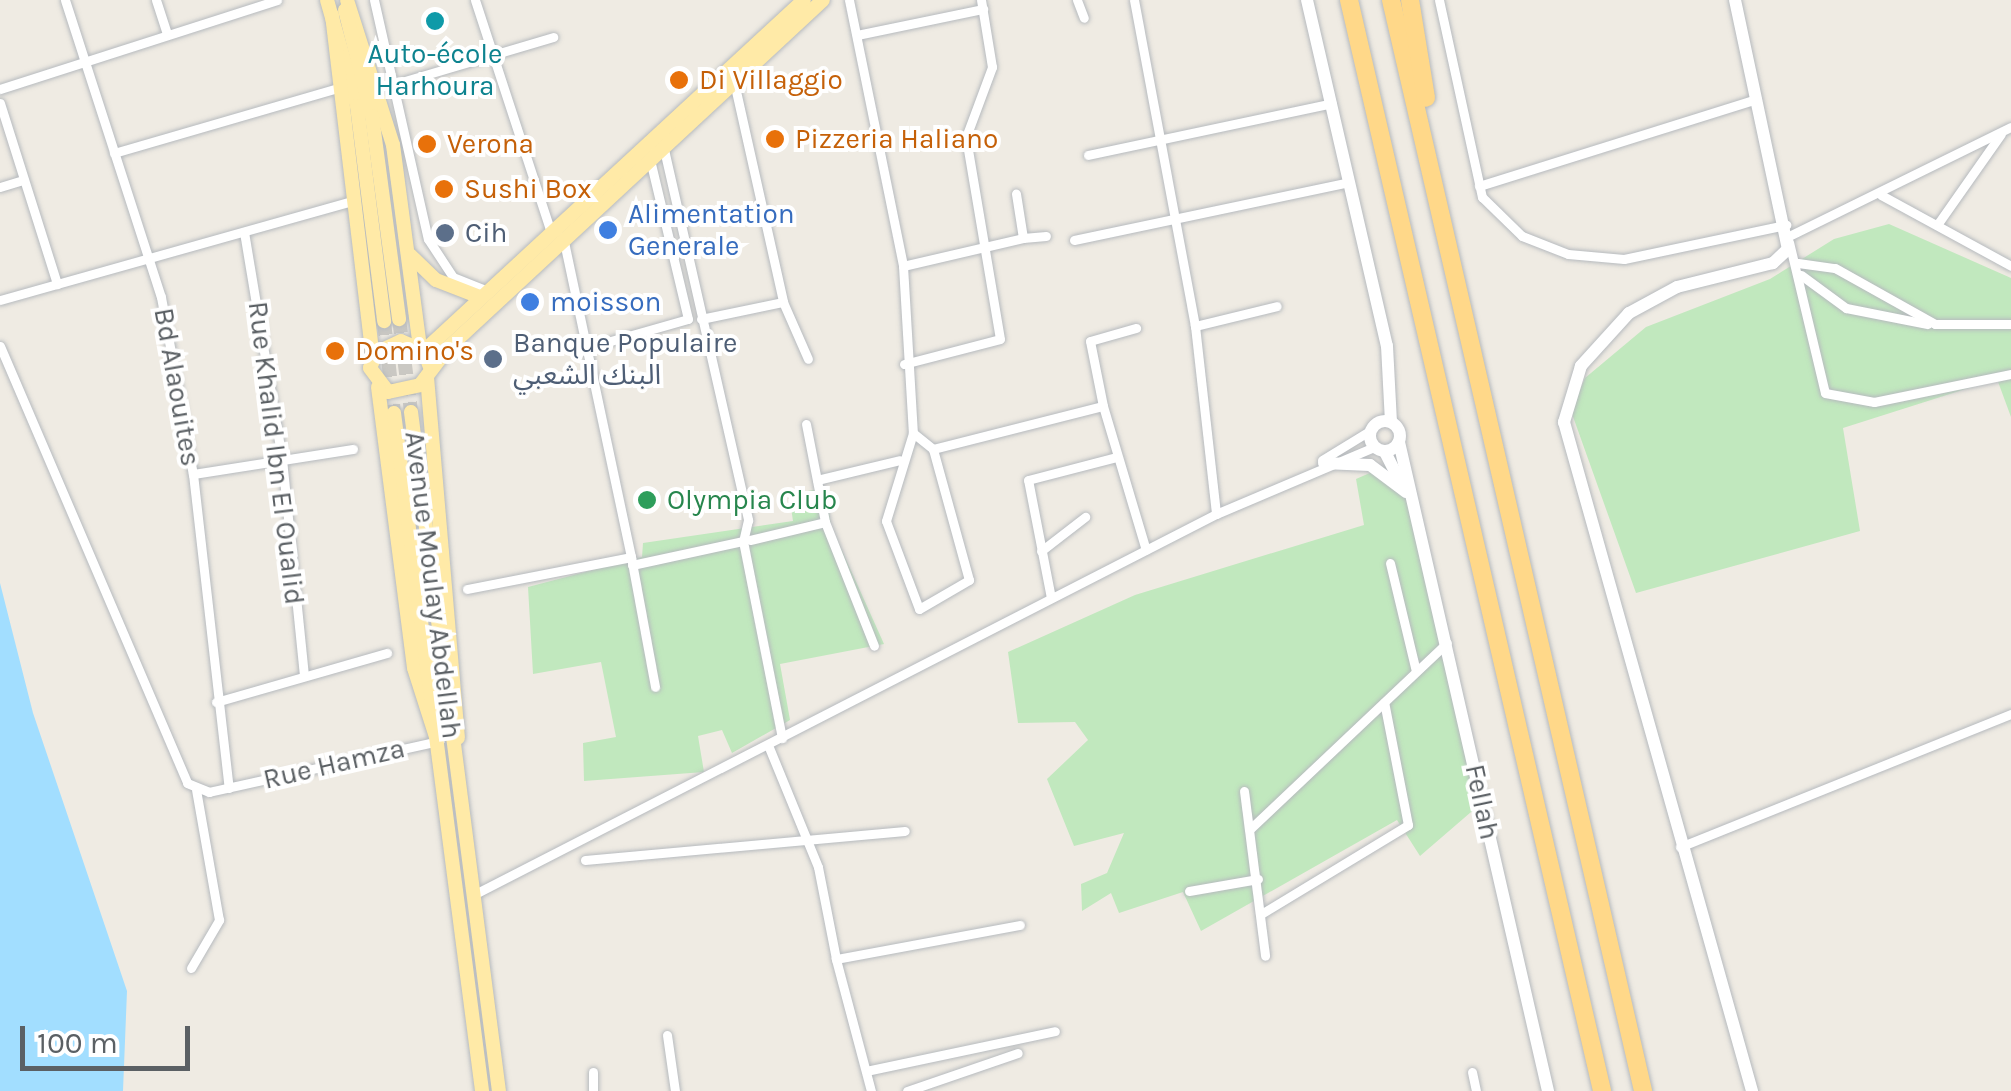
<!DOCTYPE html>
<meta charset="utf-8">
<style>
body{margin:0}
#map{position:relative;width:2011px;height:1091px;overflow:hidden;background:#efebe3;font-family:Karla,"Noto Sans Arabic",sans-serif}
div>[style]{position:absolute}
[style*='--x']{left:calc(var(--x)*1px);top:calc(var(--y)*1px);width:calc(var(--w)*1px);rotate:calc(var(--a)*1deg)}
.green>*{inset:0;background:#c1e8be}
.water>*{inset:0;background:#a2deff}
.primary-tunnel>*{height:14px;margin-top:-7px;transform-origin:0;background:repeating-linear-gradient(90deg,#cac8c3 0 14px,transparent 0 21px)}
.roads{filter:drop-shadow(0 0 2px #b6babe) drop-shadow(0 0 2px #b6babe)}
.street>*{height:9px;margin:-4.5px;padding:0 4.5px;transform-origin:4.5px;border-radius:4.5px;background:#fff}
.secondary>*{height:12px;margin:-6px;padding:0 6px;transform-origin:6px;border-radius:6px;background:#fff}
.secondary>.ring{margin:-6px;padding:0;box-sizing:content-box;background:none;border:12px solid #fff;border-radius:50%}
.primary>*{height:14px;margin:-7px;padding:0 7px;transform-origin:7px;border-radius:7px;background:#ffeaa7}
.highway>*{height:18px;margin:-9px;padding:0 9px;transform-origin:9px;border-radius:9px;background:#ffd889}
.dots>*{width:28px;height:28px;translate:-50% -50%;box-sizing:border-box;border:5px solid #fff;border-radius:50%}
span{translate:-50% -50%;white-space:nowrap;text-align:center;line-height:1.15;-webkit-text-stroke:8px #fff;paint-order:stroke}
.culture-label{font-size:28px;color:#0d838f}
.food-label{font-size:28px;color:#c56008}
.left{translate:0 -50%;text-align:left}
.shop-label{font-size:28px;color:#366cbe}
.service-label{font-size:28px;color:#4e5e75}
.street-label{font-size:28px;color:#5b6064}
.leisure-label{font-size:28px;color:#27864d}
.scale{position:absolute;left:20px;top:1026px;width:170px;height:45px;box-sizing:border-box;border:5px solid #5b6064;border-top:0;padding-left:12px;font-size:30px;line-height:35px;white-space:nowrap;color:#5b6064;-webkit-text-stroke:8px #fff;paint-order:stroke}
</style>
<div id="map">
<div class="green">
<i style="clip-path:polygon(1889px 224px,2011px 278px,2011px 417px,1997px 379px,1843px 428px,1860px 531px,1636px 593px,1571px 411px,1585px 378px,1646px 327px,1770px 279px,1834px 239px)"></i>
<i style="clip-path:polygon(1404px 458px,1478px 806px,1420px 856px,1397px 820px,1201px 931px,1183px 892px,1119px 913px,1111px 893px,1082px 911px,1081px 884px,1107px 873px,1124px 833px,1074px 846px,1047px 779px,1088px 740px,1075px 722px,1018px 723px,1008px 652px,1135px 595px,1364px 525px,1356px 479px)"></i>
<i style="clip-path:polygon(826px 488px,831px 526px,884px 644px,780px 664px,790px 720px,732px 753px,722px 730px,698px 736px,704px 772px,584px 781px,583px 743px,616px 737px,601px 662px,533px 674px,528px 587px,642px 557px,643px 543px,793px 521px,789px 494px)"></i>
</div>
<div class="water">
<i style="clip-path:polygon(0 583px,33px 713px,127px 991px,123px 1091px,0 1091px)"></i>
</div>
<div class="primary-tunnel">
<i style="--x:399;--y:319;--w:94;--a:82.6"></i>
<i style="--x:384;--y:321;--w:93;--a:83.8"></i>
</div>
<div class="roads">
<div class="street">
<i style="--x:65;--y:0;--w:312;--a:72.1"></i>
<i style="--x:161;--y:297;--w:180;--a:79.8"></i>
<i style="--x:193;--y:474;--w:316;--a:83.5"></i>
<i style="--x:156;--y:0;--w:36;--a:72"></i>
<i style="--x:374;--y:0;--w:245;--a:77.3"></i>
<i style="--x:428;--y:239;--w:45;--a:56.7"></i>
<i style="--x:453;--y:277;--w:37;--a:22"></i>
<i style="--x:475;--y:0;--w:244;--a:71.9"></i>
<i style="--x:849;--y:0;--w:271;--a:78.5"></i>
<i style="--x:903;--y:266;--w:167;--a:86.6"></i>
<i style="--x:913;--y:433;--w:92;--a:107.1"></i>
<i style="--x:886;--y:521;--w:94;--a:69.4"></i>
<i style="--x:919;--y:609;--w:58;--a:-30.1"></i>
<i style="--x:969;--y:580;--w:136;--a:-105.4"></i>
<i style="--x:933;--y:449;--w:26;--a:-141"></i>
<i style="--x:1077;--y:0;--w:19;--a:69"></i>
<i style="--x:1134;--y:0;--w:332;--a:79.4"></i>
<i style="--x:1195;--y:326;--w:189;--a:83.6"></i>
<i style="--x:1439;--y:0;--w:202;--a:77.7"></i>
<i style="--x:1482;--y:197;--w:56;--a:44.3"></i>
<i style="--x:1522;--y:236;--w:49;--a:21.4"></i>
<i style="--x:1568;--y:254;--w:56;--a:5.1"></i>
<i style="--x:1624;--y:259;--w:166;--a:-11.9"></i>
<i style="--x:857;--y:35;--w:129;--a:-11.7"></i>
<i style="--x:734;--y:82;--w:225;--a:77.4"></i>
<i style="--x:783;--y:302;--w:62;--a:66.3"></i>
<i style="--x:398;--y:83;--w:162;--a:-16.5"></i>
<i style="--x:0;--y:89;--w:291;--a:-17.8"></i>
<i style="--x:0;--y:103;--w:190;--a:72.5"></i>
<i style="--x:663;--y:145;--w:385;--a:77.2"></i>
<i style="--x:748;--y:520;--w:22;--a:103"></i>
<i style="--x:743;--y:541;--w:201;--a:78.8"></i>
<i style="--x:114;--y:153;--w:233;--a:-16.2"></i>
<i style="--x:1088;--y:155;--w:249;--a:-12"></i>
<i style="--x:1479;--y:186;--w:291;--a:-17.4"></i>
<i style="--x:0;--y:187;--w:24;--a:-17"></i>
<i style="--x:1881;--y:195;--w:148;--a:28.6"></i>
<i style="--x:1937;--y:225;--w:111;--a:-54.9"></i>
<i style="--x:244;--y:232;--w:230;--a:80.5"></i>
<i style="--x:282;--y:459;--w:216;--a:84.2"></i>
<i style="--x:1789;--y:236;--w:247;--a:-26.2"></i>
<i style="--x:563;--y:237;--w:327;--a:78"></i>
<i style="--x:1023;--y:238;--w:23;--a:-5"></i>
<i style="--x:1074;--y:240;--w:281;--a:-11.9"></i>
<i style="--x:1789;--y:242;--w:155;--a:76.6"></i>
<i style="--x:1825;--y:393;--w:50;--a:10.4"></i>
<i style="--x:1874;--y:402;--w:140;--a:-11.6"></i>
<i style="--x:1798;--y:263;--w:37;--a:8"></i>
<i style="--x:1835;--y:268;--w:115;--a:29.2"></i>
<i style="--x:1935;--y:324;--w:76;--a:0"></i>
<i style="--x:903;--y:266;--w:123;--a:-13.1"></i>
<i style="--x:1023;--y:238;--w:45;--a:-99"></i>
<i style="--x:1801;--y:275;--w:56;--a:36.3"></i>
<i style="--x:1846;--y:308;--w:83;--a:11.2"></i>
<i style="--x:0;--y:300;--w:369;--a:-15.7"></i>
<i style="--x:701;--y:319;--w:84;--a:-11.7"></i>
<i style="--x:1195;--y:326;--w:84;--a:-13.7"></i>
<i style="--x:0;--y:346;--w:475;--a:66.8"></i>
<i style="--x:187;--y:783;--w:24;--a:22"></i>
<i style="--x:209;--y:792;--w:236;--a:-12.5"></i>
<i style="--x:586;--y:348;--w:106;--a:-15.9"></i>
<i style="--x:688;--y:319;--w:163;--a:-103.4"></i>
<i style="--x:904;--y:364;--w:99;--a:-14.6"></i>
<i style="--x:1000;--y:339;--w:205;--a:-99.6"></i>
<i style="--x:966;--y:137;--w:75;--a:-69.6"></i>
<i style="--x:992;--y:67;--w:68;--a:-99.3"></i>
<i style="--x:1103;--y:406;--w:66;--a:-101.3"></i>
<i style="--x:1090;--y:341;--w:48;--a:-15.8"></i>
<i style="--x:806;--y:424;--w:100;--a:79"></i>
<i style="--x:825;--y:522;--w:133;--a:68.4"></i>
<i style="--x:933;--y:449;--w:175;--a:-14.2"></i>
<i style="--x:1103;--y:406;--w:150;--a:73.4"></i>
<i style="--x:1322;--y:460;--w:57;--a:-31.5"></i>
<i style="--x:193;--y:474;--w:162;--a:-8.9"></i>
<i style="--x:817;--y:480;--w:85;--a:-13.5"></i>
<i style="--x:750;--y:540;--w:77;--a:-13.5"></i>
<i style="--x:1041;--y:551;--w:56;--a:-37.7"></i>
<i style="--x:1390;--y:563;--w:111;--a:76.5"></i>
<i style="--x:632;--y:565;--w:114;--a:-12.2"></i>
<i style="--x:467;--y:589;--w:167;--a:-11"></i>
<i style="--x:631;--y:557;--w:132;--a:79.5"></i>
<i style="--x:1051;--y:598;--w:120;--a:-101"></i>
<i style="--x:1028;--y:480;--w:92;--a:-14.5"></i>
<i style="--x:216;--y:702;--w:178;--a:-16"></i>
<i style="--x:768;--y:745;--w:132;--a:67.7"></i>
<i style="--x:818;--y:867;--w:94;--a:78.9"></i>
<i style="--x:1244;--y:791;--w:166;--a:82.7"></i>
<i style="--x:1250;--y:829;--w:271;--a:-43.4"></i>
<i style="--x:1680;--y:847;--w:357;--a:-21.9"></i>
<i style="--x:585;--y:860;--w:321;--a:-5.2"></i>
<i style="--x:1189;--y:891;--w:70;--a:-9.9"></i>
<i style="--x:473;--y:895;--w:835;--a:-27.15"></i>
<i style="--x:1216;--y:514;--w:172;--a:-23"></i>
<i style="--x:1261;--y:914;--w:172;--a:-31.2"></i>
<i style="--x:1408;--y:825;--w:125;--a:-101"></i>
<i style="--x:191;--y:968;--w:56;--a:-59.7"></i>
<i style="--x:219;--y:920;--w:132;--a:-100"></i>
<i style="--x:667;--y:1035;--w:57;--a:81.9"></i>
<i style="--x:866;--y:1071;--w:193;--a:-11.9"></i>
<i style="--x:1472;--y:1072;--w:19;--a:78"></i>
<i style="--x:593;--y:1091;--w:19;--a:-90"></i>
<i style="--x:871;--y:1091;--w:137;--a:-104.9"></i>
<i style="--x:836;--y:959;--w:187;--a:-10.5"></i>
<i style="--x:907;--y:1091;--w:117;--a:-18.9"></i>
</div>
<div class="secondary">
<i style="--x:1307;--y:0;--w:355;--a:77"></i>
<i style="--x:1387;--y:346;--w:76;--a:87"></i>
<i style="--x:1735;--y:0;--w:255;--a:78"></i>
<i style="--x:1788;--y:249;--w:21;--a:137"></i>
<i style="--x:1773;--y:263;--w:99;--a:166"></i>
<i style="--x:1677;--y:287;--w:55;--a:151.6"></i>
<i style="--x:1629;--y:313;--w:72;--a:132.2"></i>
<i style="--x:1581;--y:366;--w:59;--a:106.9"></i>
<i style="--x:1564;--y:422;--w:695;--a:74.3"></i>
<i class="ring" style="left:1370px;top:421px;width:18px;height:18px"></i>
<i style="--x:1399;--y:442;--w:666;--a:77.07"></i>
<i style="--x:1385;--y:452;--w:37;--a:63"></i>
<i style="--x:1324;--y:463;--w:46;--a:2.5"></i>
<i style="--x:1370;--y:465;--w:45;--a:36.9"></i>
</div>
<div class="primary">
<i style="--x:327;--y:0;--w:110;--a:74.2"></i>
<i style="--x:357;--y:106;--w:217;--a:82.8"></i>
<i style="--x:347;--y:0;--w:152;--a:72.4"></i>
<i style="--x:393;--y:145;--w:205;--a:82.4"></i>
<i style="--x:345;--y:10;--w:109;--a:75.7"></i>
<i style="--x:372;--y:116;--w:205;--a:82.4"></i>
<i style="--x:332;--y:15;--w:344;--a:83.2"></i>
<i style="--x:410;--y:255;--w:36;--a:44"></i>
<i style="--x:436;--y:280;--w:47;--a:21.1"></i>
<i style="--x:424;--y:351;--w:517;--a:-42.73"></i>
<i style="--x:430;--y:367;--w:17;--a:-111"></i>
<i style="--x:424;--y:351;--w:25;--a:-157"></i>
<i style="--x:401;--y:341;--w:26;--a:155"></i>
<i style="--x:377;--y:352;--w:17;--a:114"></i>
<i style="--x:370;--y:368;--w:30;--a:53"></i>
<i style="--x:388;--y:392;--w:33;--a:-12"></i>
<i style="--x:420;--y:385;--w:48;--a:-52.7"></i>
<i style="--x:449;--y:347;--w:510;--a:-42.86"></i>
<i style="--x:427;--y:377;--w:362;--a:85.1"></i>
<i style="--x:378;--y:387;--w:283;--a:82.7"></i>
<i style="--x:414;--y:668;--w:72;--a:72.3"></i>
<i style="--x:411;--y:412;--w:685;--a:82.62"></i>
<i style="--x:394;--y:413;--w:684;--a:82.6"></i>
</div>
<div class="highway">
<i style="--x:1349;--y:0;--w:1120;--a:76.94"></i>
<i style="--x:1391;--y:0;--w:1120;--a:76.99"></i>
<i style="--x:1410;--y:0;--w:99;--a:80.7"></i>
</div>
</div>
<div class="dots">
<i style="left:435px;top:21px;background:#0f9aa8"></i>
<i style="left:679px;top:80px;background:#e8710a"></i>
<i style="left:775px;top:139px;background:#e8710a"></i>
<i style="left:427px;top:144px;background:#e8710a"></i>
<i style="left:444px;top:189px;background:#e8710a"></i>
<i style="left:608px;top:230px;background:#3f7fe0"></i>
<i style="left:445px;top:233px;background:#5c6f8a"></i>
<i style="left:530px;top:302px;background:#3f7fe0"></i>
<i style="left:335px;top:351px;background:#e8710a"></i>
<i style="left:493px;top:359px;background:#5c6f8a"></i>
<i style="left:647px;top:500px;background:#2e9e5b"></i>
</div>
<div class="culture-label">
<span style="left:435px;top:70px">Auto-école<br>Harhoura</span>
</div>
<div class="food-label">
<span class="left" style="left:699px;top:80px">Di Villaggio</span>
<span class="left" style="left:795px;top:139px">Pizzeria Haliano</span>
<span class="left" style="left:447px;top:144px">Verona</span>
<span class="left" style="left:464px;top:189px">Sushi Box</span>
<span class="left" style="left:355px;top:351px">Domino's</span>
</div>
<div class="shop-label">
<span class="left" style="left:628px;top:230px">Alimentation<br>Generale</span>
<span class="left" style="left:550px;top:302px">moisson</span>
</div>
<div class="service-label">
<span class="left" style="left:465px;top:233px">Cih</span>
<span class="left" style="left:513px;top:359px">Banque Populaire<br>البنك الشعبي</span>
</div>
<div class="street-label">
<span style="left:177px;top:387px;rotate:80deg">Bd Alaouites</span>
<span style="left:276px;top:453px;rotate:83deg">Rue Khalid Ibn El Oualid</span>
<span style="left:433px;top:585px;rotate:83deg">Avenue Moulay Abdellah</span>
<span style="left:334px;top:764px;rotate:-13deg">Rue Hamza</span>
<span style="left:1482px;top:802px;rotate:78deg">Fellah</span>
</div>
<div class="leisure-label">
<span class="left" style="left:667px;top:500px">Olympia Club</span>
</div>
<div class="scale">100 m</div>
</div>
